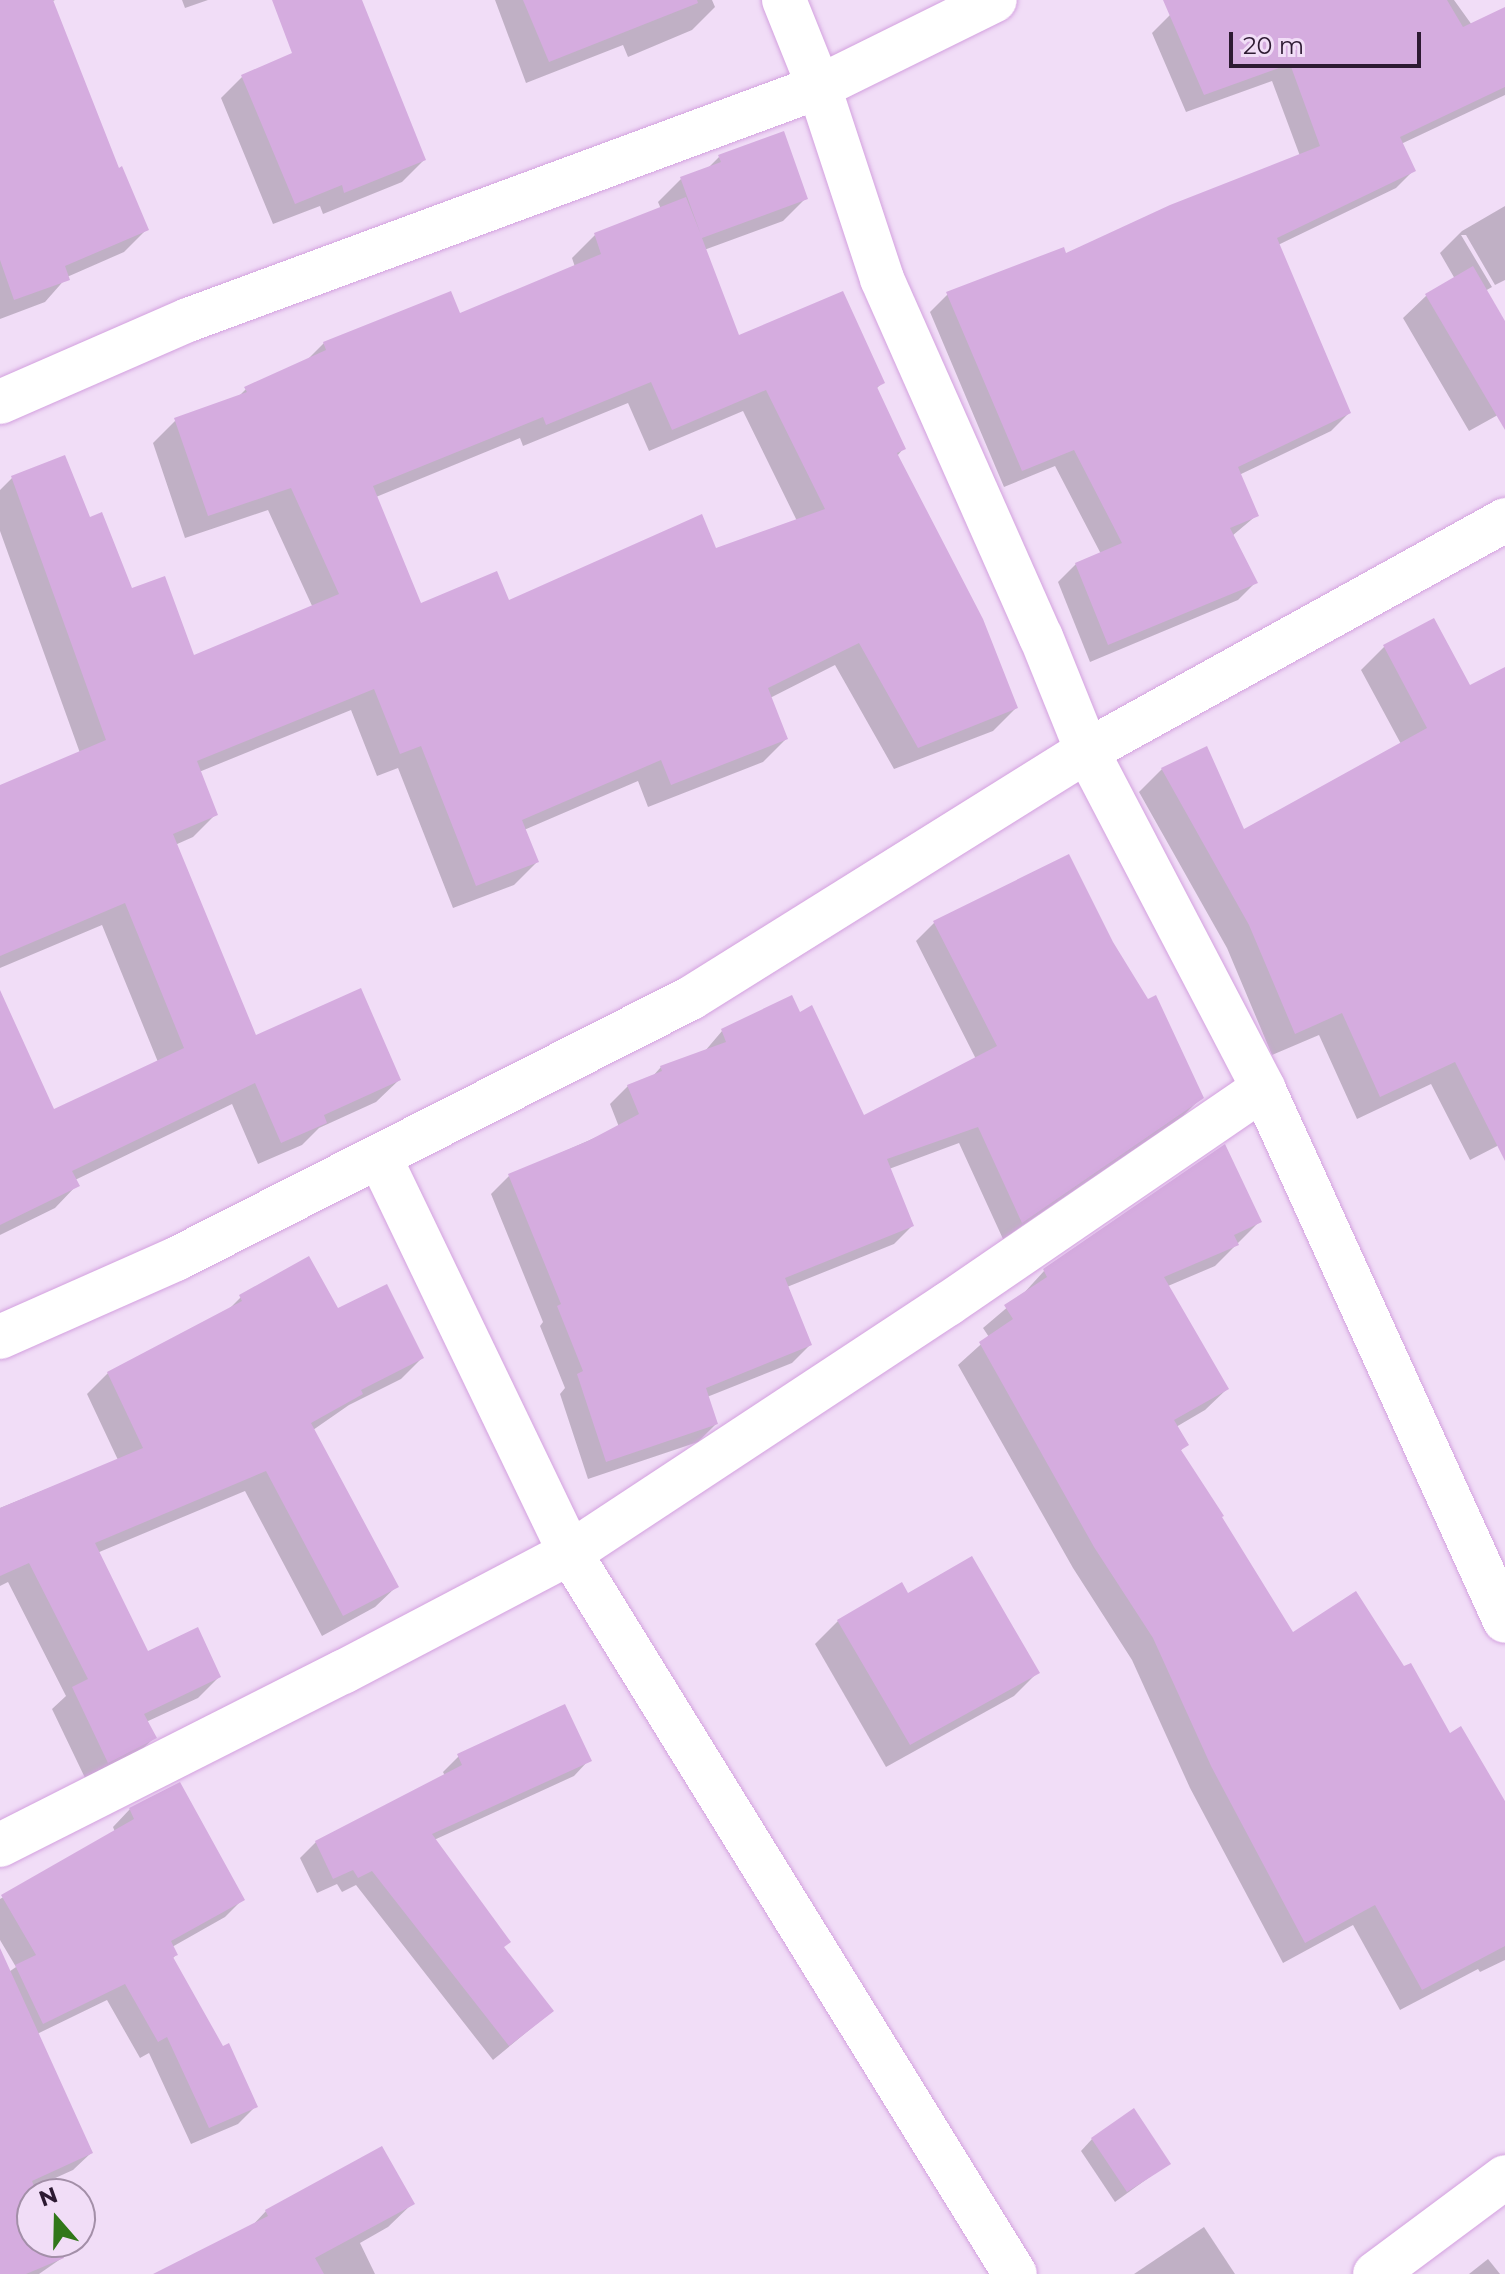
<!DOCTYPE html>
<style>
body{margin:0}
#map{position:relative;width:1505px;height:2274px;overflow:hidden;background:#f1ddf7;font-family:Montserrat,sans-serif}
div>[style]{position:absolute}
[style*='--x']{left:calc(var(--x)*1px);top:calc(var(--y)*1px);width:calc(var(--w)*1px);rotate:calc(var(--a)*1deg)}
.shadow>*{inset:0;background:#0003}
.building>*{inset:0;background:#d5acdf}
.roads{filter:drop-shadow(0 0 2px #d3a1df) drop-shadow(0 0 2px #d3a1df)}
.minor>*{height:44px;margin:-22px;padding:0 22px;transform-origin:22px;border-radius:22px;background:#fff}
span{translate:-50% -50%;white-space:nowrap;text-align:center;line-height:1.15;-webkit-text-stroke:6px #f1ddf7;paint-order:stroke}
.north{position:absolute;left:16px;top:2178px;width:80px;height:80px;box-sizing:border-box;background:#f1ddf7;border:2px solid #a38fa8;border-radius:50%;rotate:340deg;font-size:22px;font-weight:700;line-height:32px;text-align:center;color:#2d1a32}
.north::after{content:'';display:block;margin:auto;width:28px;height:36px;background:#31771a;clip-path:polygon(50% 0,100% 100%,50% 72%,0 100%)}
.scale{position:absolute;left:1229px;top:32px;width:192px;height:36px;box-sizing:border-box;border:4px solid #2d1a32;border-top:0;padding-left:10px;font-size:24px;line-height:28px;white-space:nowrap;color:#2d1a32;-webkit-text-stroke:6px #f1ddf7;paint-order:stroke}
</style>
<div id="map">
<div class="shadow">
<i style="clip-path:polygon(0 0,55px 0,51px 2px,118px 170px,147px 229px,124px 252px,67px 277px,45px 302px,0 319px)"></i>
<i style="clip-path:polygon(182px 0,208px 0,185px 8px)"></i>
<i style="clip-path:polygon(495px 0,712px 0,715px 7px,692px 30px,628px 57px,623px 45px,526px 83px)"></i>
<i style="clip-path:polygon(1195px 0,1454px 0,1472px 25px,1505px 34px,1505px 95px,1401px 144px,1414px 170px,1396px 188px,1278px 245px,1349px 413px,1331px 431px,1239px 475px,1257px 515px,1232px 536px,1256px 582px,1238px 600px,1090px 662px,1058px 582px,1076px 564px,1101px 554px,1055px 466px,1004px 487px,930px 312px,948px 294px,1065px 256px,1300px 156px,1272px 81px,1186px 112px,1152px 33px,1170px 15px)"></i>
<i style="clip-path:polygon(243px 76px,424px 160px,402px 182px,323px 214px,320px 206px,273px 224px,221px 98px)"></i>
<i style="clip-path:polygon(evenodd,719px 157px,806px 198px,783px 221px,704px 250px,738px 338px,882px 383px,876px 389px,904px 448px,897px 456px,1016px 708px,993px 731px,894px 769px,835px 665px,770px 698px,786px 739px,763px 762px,648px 807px,638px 781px,524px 830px,537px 862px,514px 885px,453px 908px,398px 768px,377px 776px,351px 710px,199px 772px,216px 814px,193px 837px,175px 845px,255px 1038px,399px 1080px,376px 1102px,319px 1128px,302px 1145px,258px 1164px,232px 1104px,75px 1180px,77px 1185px,55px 1208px,0 1235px,0 995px,53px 1112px,158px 1062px,102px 925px,0 968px,0 787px,80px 753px,0 531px,0 490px,12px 478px,89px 519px,130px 591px,192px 658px,313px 608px,268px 510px,185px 538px,153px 443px,176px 420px,237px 398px,246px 389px,307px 360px,324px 343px,458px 316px,575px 267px,572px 258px,595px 235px,661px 209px,658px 202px,681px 179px,707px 169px,719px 157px,628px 403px,649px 451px,743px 411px,797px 521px,715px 551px,508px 603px,420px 606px,376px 497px,520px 438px,523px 446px,628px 403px)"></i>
<i style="clip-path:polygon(1505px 206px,1505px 280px,1495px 285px,1466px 235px,1461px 235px,1492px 287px,1485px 291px,1505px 325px,1505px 411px,1469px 431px,1403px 318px,1427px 295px,1455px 279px,1440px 253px,1462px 231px)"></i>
<i style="clip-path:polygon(1433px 620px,1469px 688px,1505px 669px,1505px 1148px,1503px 1143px,1470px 1160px,1431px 1084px,1357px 1119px,1319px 1035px,1272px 1055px,1227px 948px,1139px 792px,1162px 769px,1243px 832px,1401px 744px,1361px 670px,1384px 647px)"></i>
<i style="clip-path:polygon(1068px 857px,1112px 943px,1201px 1098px,1183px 1116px,1003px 1239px,959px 1143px,889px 1169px,912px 1226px,894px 1244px,787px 1287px,810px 1345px,792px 1363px,707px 1397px,716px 1424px,698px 1442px,588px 1479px,560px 1394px,565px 1388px,540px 1326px,543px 1322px,491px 1194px,509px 1176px,619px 1127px,610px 1104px,628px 1086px,652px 1077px,661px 1067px,705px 1051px,722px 1031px,864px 1118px,976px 1059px,916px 941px,934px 923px)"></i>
<i style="clip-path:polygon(1259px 1222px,1215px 1266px,1168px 1286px,1227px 1389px,1205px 1410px,1176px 1427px,1186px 1445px,1179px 1452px,1292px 1635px,1450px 1736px,1505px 1805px,1505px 1960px,1480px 1972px,1478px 1969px,1400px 2010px,1353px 1925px,1283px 1963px,1190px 1788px,1132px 1660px,1073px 1568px,958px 1365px,989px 1337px,983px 1328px,1023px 1294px,1044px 1271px)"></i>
<i style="clip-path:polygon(241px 1297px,337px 1310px,422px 1358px,401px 1379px,349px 1405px,313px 1430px,396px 1587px,375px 1607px,322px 1636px,245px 1491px,97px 1553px,148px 1653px,219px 1677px,198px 1698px,146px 1722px,154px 1738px,133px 1758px,87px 1782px,52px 1709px,66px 1696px,8px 1582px,0 1586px,0 1508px,118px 1460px,87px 1394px,108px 1373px,226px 1312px)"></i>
<i style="clip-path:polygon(907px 1595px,1038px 1672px,1014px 1696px,886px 1767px,815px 1644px,838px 1621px)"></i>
<i style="clip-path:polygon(459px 1756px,589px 1760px,574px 1776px,434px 1840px,502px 1948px,552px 2011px,493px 2060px,356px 1885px,342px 1892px,337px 1884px,317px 1893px,300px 1858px,316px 1842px,445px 1776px,443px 1772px)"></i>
<i style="clip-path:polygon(130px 1809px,242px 1900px,225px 1917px,172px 1947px,176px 1955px,172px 1959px,255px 2107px,238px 2124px,191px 2144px,149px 2053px,140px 2058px,107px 2000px,37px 2034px,91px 2153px,73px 2170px,0 2203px,0 1978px,16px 1967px,0 1940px,0 1899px,115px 1832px,113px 1827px)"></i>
<i style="clip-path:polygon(1092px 2139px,1169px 2163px,1115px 2202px,1081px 2151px)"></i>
<i style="clip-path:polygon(32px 2195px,32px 2242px,55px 2242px,62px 2258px,39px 2274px,0 2274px,0 2208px)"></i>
<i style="clip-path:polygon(413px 2203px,388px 2227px,360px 2243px,375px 2274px,177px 2274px,252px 2226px,266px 2211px)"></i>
<i style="clip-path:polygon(1204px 2227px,1235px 2274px,1134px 2274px)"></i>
<i style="clip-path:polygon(1488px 2259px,1500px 2274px,1469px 2274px)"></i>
</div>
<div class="building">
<i style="clip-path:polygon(0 0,53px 0,119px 168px,122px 166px,149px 230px,65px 266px,70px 280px,14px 300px,0 260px)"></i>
<i style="clip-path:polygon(272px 0,362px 0,426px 160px,344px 193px,342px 185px,295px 204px,241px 75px,292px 53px)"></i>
<i style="clip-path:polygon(523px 0,697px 0,698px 3px,549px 62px)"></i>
<i style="clip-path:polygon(1163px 0,1447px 0,1463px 27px,1505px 7px,1505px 87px,1400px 137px,1416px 171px,1277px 238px,1351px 413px,1238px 467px,1259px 516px,1230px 528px,1258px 583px,1108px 645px,1075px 563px,1122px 543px,1074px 450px,1022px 471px,946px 292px,1064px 247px,1066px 253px,1170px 205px,1320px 146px,1290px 64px,1204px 95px)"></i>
<i style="clip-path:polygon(evenodd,784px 131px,808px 199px,702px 238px,739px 335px,843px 291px,885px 383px,877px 387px,906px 449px,897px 453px,983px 619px,1018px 708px,918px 748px,859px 643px,768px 688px,788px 739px,671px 785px,661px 760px,522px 820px,539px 862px,476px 886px,421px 746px,400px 754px,374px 689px,197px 761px,218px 815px,173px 834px,256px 1035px,361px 988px,401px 1080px,324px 1115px,327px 1123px,281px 1143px,255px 1083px,72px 1171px,80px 1186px,0 1225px,0 990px,54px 1109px,184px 1048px,125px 903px,0 956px,0 785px,106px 740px,11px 476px,65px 455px,90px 517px,102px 512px,132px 588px,165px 576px,194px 655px,339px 594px,291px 488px,208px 516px,174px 418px,247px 392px,244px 387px,326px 350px,323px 342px,451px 291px,460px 313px,601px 254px,594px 233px,686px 197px,701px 235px,680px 177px,721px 162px,718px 155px,784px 131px,651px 382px,672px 430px,766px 390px,825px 509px,716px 548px,702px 514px,509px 600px,497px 571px,421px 603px,373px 486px,543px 417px,546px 425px,651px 382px)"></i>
<i style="clip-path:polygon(1473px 266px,1505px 321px,1505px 430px,1425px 294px)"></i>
<i style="clip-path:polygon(1434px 618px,1470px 685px,1505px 667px,1505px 1161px,1455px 1062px,1380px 1097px,1342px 1013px,1295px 1034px,1249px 925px,1161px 768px,1207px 746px,1244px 829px,1427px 728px,1383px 645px)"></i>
<i style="clip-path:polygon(1069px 854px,1113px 942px,1148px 999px,1156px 995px,1204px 1098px,1022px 1223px,978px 1127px,887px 1159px,914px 1226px,785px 1278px,812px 1345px,706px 1388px,718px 1424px,606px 1462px,577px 1374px,583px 1371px,557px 1306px,561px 1304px,508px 1174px,588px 1141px,639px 1114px,627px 1085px,662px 1071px,660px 1066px,726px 1042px,721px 1029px,792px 995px,800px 1012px,812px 1005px,864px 1115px,997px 1046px,933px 921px)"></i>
<i style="clip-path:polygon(1225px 1144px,1262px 1222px,1234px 1235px,1239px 1245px,1164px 1277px,1229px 1389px,1174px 1420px,1189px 1445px,1181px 1450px,1224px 1516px,1222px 1517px,1293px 1632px,1356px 1591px,1404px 1666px,1411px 1663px,1450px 1733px,1461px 1726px,1505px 1801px,1505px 1946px,1422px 1990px,1375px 1905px,1305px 1943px,1211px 1766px,1153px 1638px,1094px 1547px,979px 1342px,1013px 1319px,1004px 1305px,1047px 1277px,1043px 1269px)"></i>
<i style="clip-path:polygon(309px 1256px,338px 1308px,387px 1284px,424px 1358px,361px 1390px,363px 1394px,311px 1423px,399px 1587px,343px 1616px,266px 1471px,95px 1543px,148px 1651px,198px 1627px,221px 1677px,144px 1714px,157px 1738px,108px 1763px,72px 1687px,88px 1679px,29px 1563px,0 1576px,0 1508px,143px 1448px,107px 1372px,242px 1301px,239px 1295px)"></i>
<i style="clip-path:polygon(972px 1556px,1040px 1673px,910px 1745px,837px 1620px,902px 1582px,908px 1593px)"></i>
<i style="clip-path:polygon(565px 1704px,592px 1761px,432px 1834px,511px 1942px,504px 1947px,554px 2011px,509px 2046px,372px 1871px,358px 1878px,353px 1870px,333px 1879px,315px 1841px,462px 1765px,457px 1754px)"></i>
<i style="clip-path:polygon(180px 1782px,245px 1900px,171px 1941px,178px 1955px,173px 1957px,223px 2046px,229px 2043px,258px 2107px,209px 2128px,167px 2037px,158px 2042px,125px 1984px,43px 2024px,15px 1965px,36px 1955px,1px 1895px,134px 1819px,129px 1808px)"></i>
<i style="clip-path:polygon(0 1948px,93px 2153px,32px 2181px,37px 2194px,32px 2194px,32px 2242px,57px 2242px,64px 2258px,26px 2274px,0 2274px)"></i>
<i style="clip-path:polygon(1134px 2108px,1171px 2164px,1127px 2192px,1091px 2138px)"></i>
<i style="clip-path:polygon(382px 2146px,415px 2204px,315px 2258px,324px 2274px,153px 2274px,268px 2216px,265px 2210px)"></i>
</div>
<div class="roads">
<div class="minor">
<i style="--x:784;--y:0;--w:94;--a:68.1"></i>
<i style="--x:819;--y:87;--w:202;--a:71.8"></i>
<i style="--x:882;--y:279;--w:392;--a:66.1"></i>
<i style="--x:1041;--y:637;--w:123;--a:68"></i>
<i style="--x:1087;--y:751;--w:380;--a:62.4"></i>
<i style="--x:1263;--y:1088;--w:585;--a:65.58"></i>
<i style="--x:0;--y:402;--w:205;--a:-23.6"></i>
<i style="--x:188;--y:320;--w:673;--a:-20.27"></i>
<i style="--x:819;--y:87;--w:196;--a:-26.3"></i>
<i style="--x:380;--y:1158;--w:438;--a:64.3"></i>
<i style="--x:570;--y:1553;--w:847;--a:58.32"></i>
<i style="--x:0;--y:1337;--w:193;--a:-23.9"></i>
<i style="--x:176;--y:1259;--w:577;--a:-26.88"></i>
<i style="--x:691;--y:998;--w:467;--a:-32"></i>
<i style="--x:1087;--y:751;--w:478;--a:-28.9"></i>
<i style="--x:0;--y:1845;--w:384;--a:-26.8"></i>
<i style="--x:343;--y:1672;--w:256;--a:-27.7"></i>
<i style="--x:570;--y:1553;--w:453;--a:-33.4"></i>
<i style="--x:948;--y:1304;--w:382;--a:-34.4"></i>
<i style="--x:1375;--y:2274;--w:162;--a:-36.7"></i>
</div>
</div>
<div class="north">N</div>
<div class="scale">20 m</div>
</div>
